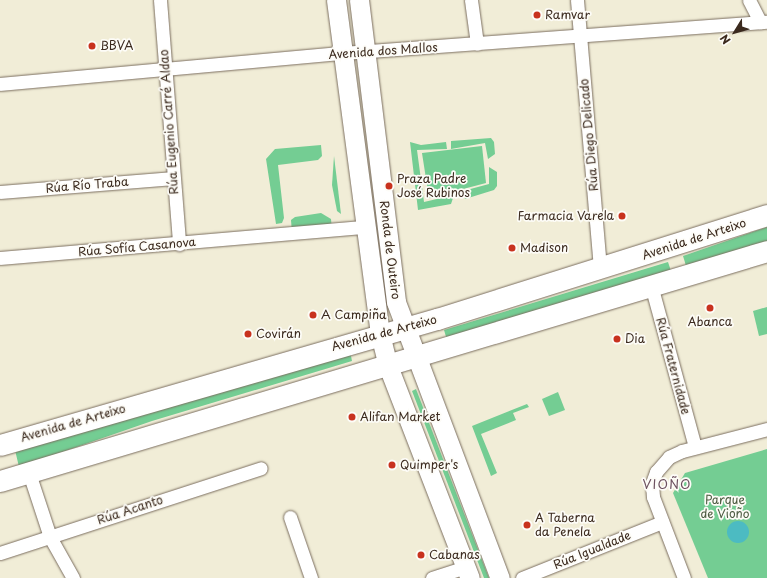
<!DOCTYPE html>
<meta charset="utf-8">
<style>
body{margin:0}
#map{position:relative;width:767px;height:578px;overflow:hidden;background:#f1edd7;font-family:"Playpen Sans",sans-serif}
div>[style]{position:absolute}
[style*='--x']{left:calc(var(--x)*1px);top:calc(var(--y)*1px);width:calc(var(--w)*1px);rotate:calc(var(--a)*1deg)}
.green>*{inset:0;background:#74cd93}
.water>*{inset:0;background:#4cbbc2}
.round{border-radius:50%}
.roads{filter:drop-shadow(0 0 1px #7b6e5f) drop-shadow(0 0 1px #7b6e5f)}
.street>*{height:13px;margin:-6.5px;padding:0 6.5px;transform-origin:6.5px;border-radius:6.5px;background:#fff}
.secondary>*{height:19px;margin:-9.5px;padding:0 9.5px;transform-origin:9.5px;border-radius:9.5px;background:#fff}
.primary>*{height:21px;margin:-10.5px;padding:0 10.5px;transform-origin:10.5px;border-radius:10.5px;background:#fff}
.dots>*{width:11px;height:11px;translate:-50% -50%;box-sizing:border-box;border:2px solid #fdfcf7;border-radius:50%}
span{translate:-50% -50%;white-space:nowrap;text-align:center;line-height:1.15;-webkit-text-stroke:3.5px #fdfcf7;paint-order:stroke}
.poi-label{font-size:12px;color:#3b2a1e}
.left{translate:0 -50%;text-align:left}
.right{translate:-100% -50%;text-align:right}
.street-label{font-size:12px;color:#3b2a1e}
.park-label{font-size:12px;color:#4c5b41}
.neighbourhood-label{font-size:13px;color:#6c505f;letter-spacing:1px}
.north{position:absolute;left:715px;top:12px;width:40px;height:40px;-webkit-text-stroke:3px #fdfcf7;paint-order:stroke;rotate:233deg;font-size:11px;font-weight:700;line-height:16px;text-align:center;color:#3b2a1e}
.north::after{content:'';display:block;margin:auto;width:14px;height:18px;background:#3b2a1e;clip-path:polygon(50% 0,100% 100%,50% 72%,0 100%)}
</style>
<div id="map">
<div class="green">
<i style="clip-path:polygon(491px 138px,494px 142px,495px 154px,488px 159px,485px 143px,451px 149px,451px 141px)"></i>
<i style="clip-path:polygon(410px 142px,421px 145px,446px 142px,447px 149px,417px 150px,424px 202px,454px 195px,451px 204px,418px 210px)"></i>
<i style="clip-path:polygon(321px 145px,322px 156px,318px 160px,278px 165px,284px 218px,282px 223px,276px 224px,266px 159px,275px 149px)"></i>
<i style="clip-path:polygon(482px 146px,486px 183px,429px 198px,422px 153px)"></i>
<i style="clip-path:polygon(334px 156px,341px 214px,337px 211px,332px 185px)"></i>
<i style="clip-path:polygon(489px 167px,497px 172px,497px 186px,494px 190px,465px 199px,463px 191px,489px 184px)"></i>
<i style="clip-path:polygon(321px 213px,331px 219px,332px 230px,292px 233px,291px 220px,295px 217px)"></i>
<i style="clip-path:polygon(767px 227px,767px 245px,687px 269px,683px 256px)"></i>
<i style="clip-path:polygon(668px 262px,672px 274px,447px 340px,444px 330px)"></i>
<i style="clip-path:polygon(767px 307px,767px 334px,759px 336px,753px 311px)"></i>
<i style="clip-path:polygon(350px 351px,352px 361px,152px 421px,19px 467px,15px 450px)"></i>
<i style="clip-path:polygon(416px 389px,489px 578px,484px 578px,412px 391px)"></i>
<i style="clip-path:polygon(558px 392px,565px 410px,549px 416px,542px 399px)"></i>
<i style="clip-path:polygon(527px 404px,529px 407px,513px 413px,516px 420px,481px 434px,497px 473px,491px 476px,472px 426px)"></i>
<i style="clip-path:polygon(767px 449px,767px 578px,708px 578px,673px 493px,685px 473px)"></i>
</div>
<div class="water">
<i class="round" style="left:727px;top:521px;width:22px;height:22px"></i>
</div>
<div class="roads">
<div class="street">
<i style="--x:160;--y:0;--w:245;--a:85.5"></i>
<i style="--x:471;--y:0;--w:44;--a:82.2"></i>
<i style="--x:577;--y:0;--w:270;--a:85.1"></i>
<i style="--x:749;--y:0;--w:25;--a:63"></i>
<i style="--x:0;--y:84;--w:343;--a:-5.2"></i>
<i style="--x:342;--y:53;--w:426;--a:-4.2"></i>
<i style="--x:0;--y:192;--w:174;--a:-4.6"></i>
<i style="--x:0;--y:258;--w:366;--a:-4.9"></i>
<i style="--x:651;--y:285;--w:168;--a:74.8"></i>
<i style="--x:29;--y:473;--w:67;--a:71.8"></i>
<i style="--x:50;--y:537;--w:47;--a:60.7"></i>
<i style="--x:290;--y:517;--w:65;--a:71"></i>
<i style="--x:0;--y:553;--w:274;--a:-18"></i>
<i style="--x:432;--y:578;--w:35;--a:-18"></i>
<i style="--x:522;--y:578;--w:151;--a:-21.8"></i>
<i style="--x:684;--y:578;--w:87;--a:-110.9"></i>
<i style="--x:653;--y:497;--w:14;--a:-94"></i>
<i style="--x:652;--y:483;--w:12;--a:-70"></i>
<i style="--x:656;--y:472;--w:20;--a:-49"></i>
<i style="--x:669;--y:457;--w:14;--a:-25"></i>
<i style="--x:682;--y:451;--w:88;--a:-14.5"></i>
</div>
<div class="secondary">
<i style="--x:336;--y:0;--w:337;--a:82.5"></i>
<i style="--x:380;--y:334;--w:33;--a:76"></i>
<i style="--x:388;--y:366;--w:227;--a:68.9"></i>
<i style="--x:359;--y:0;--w:304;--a:83"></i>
<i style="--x:396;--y:302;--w:295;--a:69.4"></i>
</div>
<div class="primary">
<i style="--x:0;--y:445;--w:455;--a:-16.1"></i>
<i style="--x:437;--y:319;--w:346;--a:-17.5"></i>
<i style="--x:0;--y:481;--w:801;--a:-16.69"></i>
</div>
</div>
<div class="dots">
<i style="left:537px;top:15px;background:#c8321e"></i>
<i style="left:92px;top:46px;background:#c8321e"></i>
<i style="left:389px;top:186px;background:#c8321e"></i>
<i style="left:622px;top:216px;background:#c8321e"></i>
<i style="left:512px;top:248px;background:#c8321e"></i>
<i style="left:710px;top:308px;background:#c8321e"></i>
<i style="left:313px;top:315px;background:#c8321e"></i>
<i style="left:248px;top:334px;background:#c8321e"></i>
<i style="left:617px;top:339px;background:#c8321e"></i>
<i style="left:352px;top:417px;background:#c8321e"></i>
<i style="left:392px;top:465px;background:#c8321e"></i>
<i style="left:527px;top:525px;background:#c8321e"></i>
<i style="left:421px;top:555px;background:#c8321e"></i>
</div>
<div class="poi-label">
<span class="left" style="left:545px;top:15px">Ramvar</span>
<span class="left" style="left:100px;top:46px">BBVA</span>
<span class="left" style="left:397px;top:186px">Praza Padre<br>José Rubinos</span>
<span class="right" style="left:614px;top:216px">Farmacia Varela</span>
<span class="left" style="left:520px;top:248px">Madison</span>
<span class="left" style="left:321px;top:315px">A Campiña</span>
<span style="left:710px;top:322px">Abanca</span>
<span class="left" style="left:256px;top:334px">Covirán</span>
<span class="left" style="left:625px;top:339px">Dia</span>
<span class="left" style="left:360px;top:417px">Alifan Market</span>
<span class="left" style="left:400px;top:465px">Quimper's</span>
<span class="left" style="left:535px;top:525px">A Taberna<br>da Penela</span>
<span class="left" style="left:429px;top:555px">Cabanas</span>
</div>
<div class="street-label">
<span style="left:383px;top:51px;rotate:-4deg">Avenida dos Mallos</span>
<span style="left:169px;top:122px;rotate:-94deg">Rúa Eugenio Carré Aldao</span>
<span style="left:589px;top:135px;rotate:-95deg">Rúa Diego Delicado</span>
<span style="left:87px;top:185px;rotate:-5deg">Rúa Río Traba</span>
<span style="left:694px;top:239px;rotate:-18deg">Avenida de Arteixo</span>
<span style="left:137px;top:247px;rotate:-5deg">Rúa Sofía Casanova</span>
<span style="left:390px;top:250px;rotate:83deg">Ronda de Outeiro</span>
<span style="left:384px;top:333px;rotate:-15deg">Avenida de Arteixo</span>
<span style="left:673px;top:366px;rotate:75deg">Rúa Fraternidade</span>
<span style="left:73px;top:423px;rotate:-16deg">Avenida de Arteixo</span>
<span style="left:130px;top:510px;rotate:-18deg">Rúa Acanto</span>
<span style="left:592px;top:550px;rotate:-22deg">Rúa Igualdade</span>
</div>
<div class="park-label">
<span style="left:725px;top:507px">Parque<br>de Vioño</span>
</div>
<div class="neighbourhood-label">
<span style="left:667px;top:484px">VIOÑO</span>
</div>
<div class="north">N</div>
</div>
